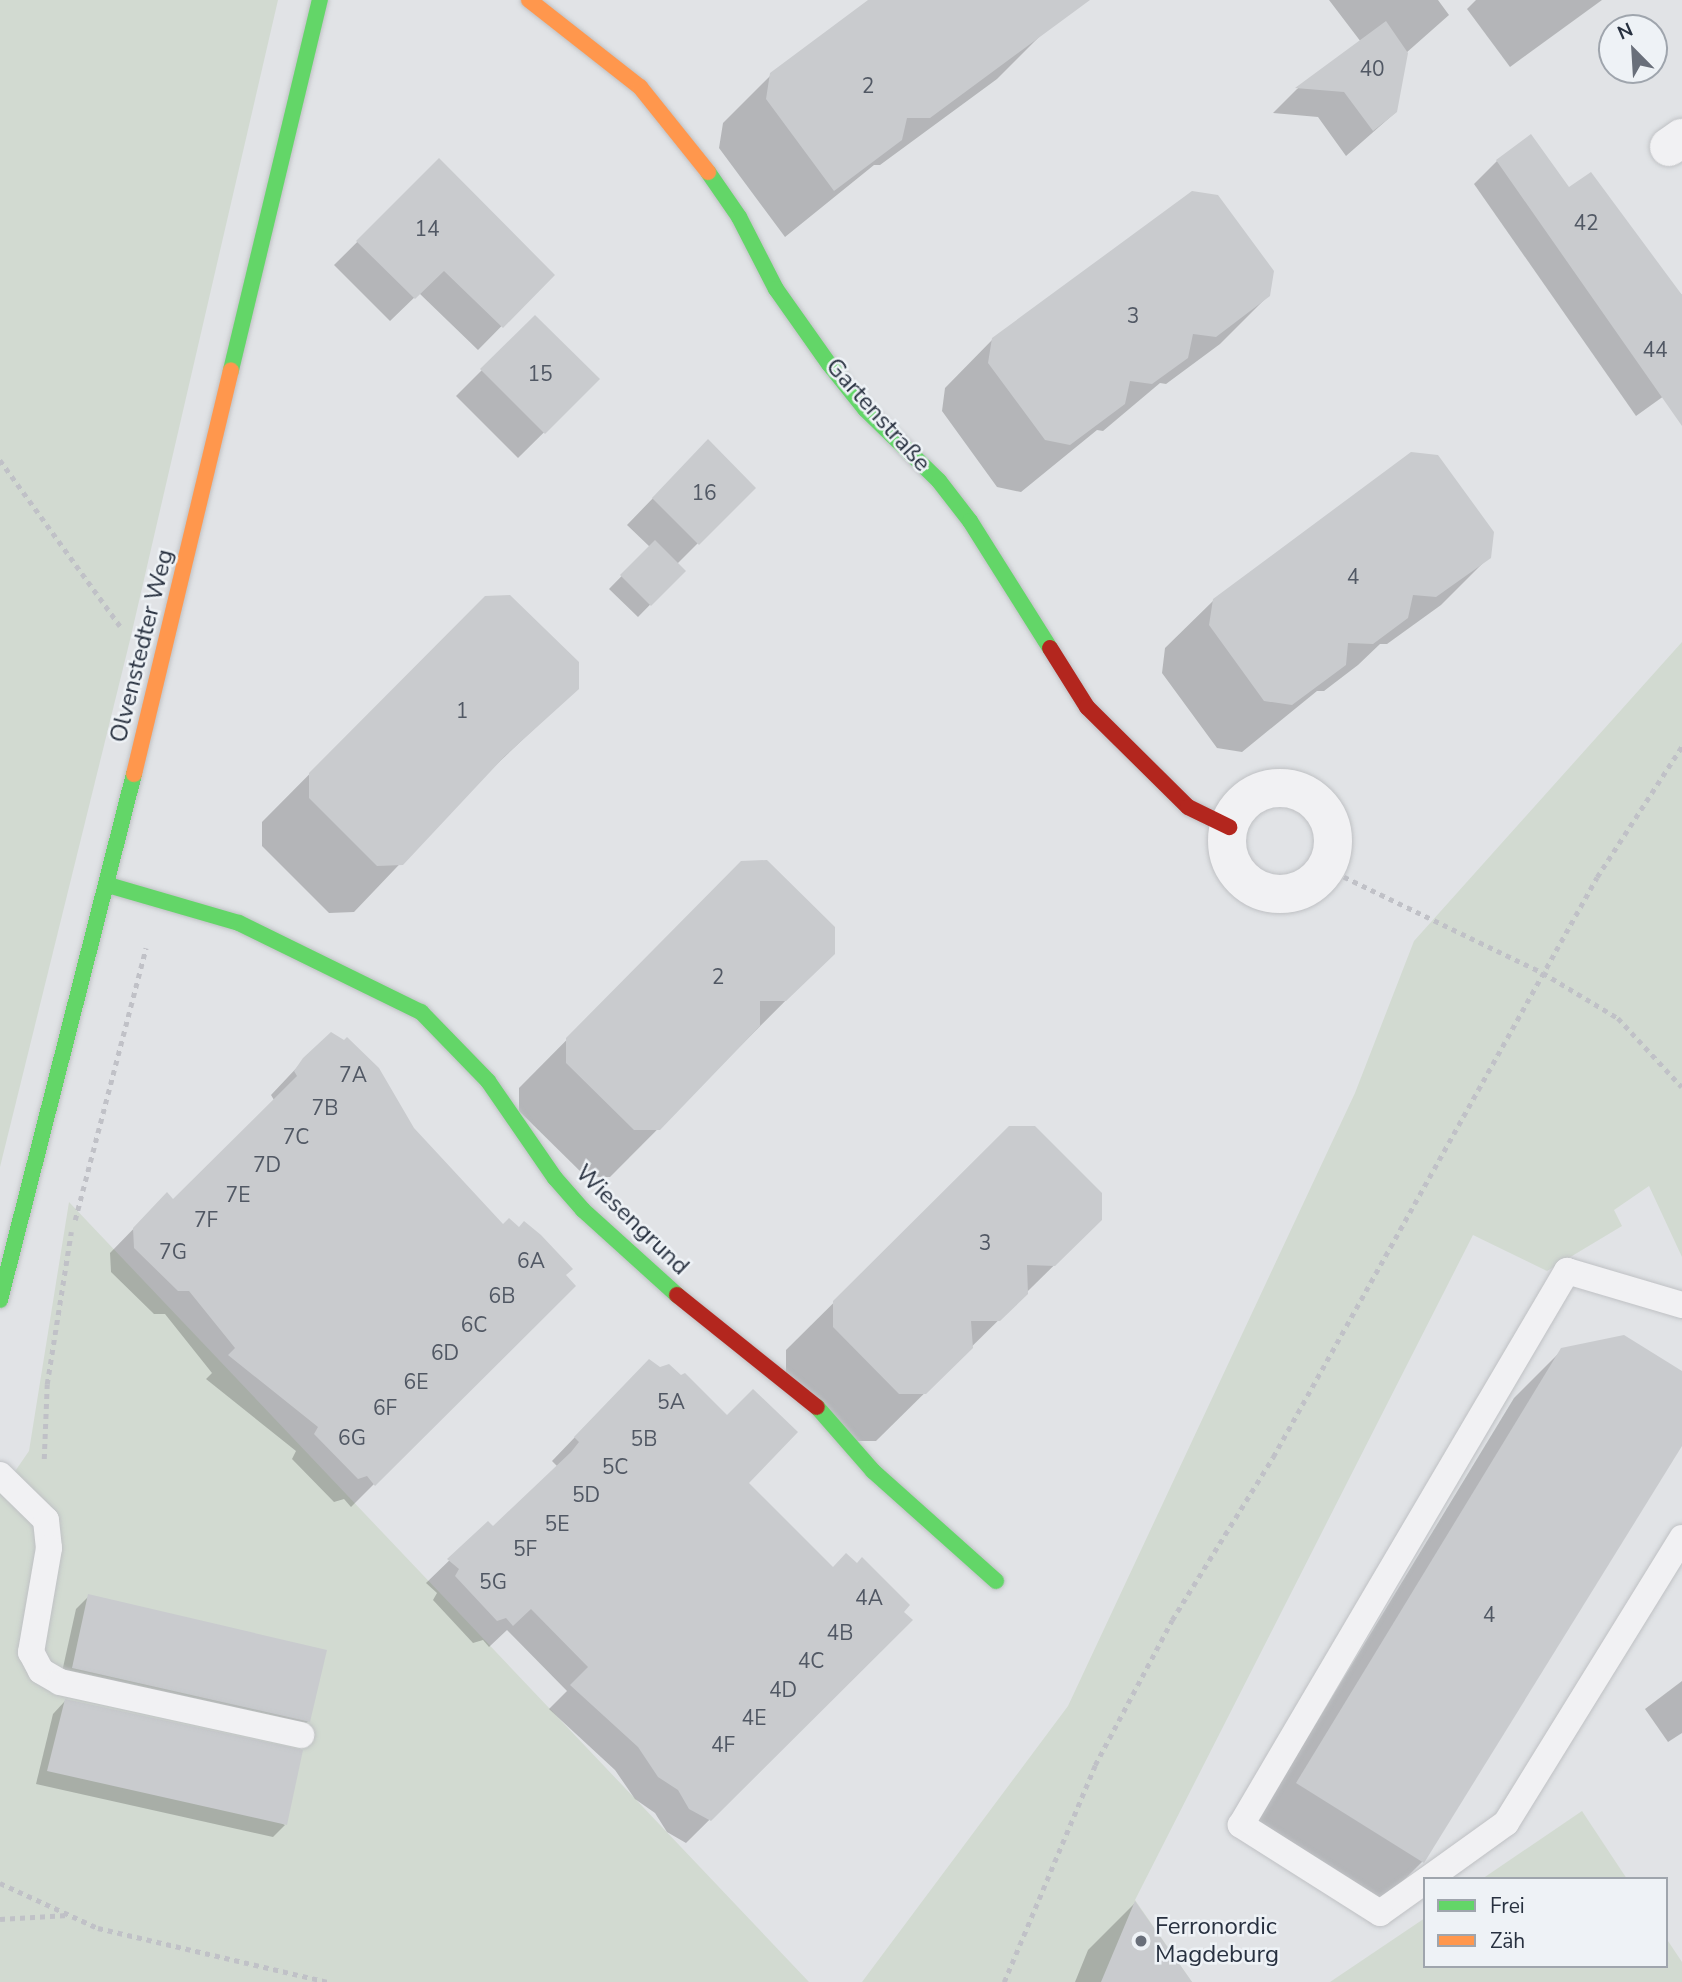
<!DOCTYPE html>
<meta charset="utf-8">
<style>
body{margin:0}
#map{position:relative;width:1682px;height:1982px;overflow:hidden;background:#e1e3e6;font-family:"Nunito Sans",sans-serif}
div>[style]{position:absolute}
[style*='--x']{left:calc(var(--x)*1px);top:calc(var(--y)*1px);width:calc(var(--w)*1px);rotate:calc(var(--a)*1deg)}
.green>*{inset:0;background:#d2dad1}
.shadow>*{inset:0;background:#0003}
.building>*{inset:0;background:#c9cbce}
.path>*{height:4.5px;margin-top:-2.25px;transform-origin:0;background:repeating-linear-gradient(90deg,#c0c1c7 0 5px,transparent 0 10px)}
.roads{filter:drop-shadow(0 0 2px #bfc1c4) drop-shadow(0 0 2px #bfc1c4)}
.lane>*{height:26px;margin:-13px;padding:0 13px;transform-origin:13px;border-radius:13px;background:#f1f1f3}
.street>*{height:38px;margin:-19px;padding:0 19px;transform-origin:19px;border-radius:19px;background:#f1f1f3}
.street>.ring{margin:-19px;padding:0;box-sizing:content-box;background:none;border:38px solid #f1f1f3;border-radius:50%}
.fast>*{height:16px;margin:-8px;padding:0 8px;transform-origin:8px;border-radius:8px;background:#63d668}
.slow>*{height:16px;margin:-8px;padding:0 8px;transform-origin:8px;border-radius:8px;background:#ff974d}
.jam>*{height:16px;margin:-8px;padding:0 8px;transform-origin:8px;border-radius:8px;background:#b3261e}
.dots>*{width:19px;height:19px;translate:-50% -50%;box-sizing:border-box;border:4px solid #eef2f6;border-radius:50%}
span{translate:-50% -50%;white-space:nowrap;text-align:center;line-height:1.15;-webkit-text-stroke:5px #eef2f6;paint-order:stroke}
.number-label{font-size:21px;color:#515864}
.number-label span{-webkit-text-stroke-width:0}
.street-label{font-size:24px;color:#283140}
.poi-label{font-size:24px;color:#283140}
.left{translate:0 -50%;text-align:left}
.legend{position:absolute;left:1423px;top:1877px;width:245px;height:91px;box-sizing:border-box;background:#eef2f6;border:2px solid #9fa5ad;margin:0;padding:9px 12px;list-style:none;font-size:21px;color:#283140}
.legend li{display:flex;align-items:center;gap:14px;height:35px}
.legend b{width:35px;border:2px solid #9fa5ad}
.north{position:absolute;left:1598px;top:14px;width:70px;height:70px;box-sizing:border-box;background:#eef2f6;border:2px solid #9fa5ad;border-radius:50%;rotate:336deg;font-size:19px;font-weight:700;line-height:28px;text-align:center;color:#283140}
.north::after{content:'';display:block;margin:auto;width:24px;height:32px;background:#696f7a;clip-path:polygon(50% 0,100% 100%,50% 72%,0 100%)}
</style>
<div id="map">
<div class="green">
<i style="clip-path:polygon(0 0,278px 0,130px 640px,0 1167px)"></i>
<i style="clip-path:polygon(1682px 642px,1682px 1257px,1649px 1186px,1614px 1210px,1622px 1226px,1547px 1271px,1473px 1235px,1135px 1900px,1192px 1982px,862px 1982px,1068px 1706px,1355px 1093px,1414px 941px)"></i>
<i style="clip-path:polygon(69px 1202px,809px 1982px,0 1982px,0 1493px,29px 1451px)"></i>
<i style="clip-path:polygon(1582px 1811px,1627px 1879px,1482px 1879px)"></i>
<i style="clip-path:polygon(1425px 1918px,1425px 1966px,1666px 1966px,1666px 1938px,1682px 1962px,1682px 1982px,1330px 1982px)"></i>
</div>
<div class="shadow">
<i style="clip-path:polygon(871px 0,1045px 0,1045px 31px,997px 79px,880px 165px,874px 165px,785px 237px,719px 148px,723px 123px,771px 75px)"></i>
<i style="clip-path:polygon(1329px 0,1438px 0,1449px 15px,1406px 53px,1396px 112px,1346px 156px,1318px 117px,1273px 113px,1297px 89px,1361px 42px)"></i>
<i style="clip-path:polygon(1476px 0,1602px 0,1510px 67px,1467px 9px)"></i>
<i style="clip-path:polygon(439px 161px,552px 275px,478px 350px,419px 293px,390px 321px,334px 265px)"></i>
<i style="clip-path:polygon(1497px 161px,1569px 190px,1682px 295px,1682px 383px,1636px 416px,1474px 184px)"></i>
<i style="clip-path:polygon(1269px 295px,1220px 344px,1166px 384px,1160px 383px,1103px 431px,1097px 430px,1021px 492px,997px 487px,942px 411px,945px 388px,993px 339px)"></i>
<i style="clip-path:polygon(535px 317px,598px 379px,518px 458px,456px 396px)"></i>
<i style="clip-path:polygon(683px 467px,753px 488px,677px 564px,683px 571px,638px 617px,609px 589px,650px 547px,627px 525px)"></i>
<i style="clip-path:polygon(1489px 557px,1441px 605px,1387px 644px,1380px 644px,1358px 665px,1324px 691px,1317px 691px,1242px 752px,1217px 748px,1162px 673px,1165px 648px,1214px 600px)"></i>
<i style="clip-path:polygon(485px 597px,577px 688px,476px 784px,354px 912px,329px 913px,262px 846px,262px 822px)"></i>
<i style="clip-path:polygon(742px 863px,833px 953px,610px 1177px,586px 1177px,519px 1111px,519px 1088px)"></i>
<i style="clip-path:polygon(304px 1060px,412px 1129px,503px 1226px,573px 1285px,351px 1507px,344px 1499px,334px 1502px,292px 1459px,296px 1451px,206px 1379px,212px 1373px,165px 1314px,154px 1314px,111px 1272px,110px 1253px,144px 1218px,173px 1201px,274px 1100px,271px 1095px)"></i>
<i style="clip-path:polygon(1010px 1128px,1101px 1219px,876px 1441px,851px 1441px,786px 1375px,786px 1350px)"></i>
<i style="clip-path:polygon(1562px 1350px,1682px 1373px,1682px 1443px,1422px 1862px,1375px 1909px,1250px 1832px,1514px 1398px)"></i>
<i style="clip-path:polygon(626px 1384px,746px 1483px,833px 1569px,910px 1621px,686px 1843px,667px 1832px,655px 1813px,635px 1799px,615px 1770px,549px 1709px,567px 1691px,507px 1630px,489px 1647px,483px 1640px,473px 1643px,433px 1600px,437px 1593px,426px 1583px,488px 1523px,493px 1529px,557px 1466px,552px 1461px)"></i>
<i style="clip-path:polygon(89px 1596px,308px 1721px,296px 1734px,60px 1681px,76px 1609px)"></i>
<i style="clip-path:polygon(1682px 1681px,1682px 1733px,1668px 1742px,1645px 1709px)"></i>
<i style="clip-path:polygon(65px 1701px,285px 1825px,273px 1837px,36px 1784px,53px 1714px)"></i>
<i style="clip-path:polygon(1135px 1903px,1188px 1982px,1075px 1982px,1088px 1950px)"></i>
</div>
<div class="building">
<i style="clip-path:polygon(868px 0,1090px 0,930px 118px,907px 118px,902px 140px,834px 191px,766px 99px,770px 73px)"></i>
<i style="clip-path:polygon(1386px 21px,1408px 53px,1397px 112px,1373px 131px,1344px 92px,1295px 88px)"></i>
<i style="clip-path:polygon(1531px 134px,1569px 187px,1591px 172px,1682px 295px,1682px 426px,1496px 160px)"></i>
<i style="clip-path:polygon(439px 158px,555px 275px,503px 328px,444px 271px,415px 299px,356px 241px)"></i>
<i style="clip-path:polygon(1192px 191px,1218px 195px,1274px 271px,1270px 296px,1216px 337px,1193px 334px,1188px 358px,1152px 384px,1130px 381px,1125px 404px,1070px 445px,1045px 440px,988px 363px,992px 338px)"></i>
<i style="clip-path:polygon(535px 315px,600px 379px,545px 434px,480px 369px)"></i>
<i style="clip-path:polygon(708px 439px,756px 488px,699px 545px,652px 498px)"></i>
<i style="clip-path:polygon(1411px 452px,1438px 455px,1494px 532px,1491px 558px,1436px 597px,1413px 595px,1408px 618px,1373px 644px,1348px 643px,1346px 665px,1292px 705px,1264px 701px,1209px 625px,1213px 599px)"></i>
<i style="clip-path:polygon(655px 540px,686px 571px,651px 606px,620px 575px)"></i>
<i style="clip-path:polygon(510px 595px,579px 662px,579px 689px,505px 756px,403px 865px,377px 866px,309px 798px,309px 773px,485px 596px)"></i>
<i style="clip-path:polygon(767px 860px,835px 927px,835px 954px,786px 1001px,760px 1001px,760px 1026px,660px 1130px,634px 1130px,566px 1063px,566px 1038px,741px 861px)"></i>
<i style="clip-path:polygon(331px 1032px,344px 1040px,347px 1037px,379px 1068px,414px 1128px,503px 1224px,509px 1218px,519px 1227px,524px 1221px,541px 1235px,573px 1269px,566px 1275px,576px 1286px,375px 1486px,367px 1476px,358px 1479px,314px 1434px,318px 1427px,228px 1355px,235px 1348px,189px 1291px,178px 1291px,134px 1248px,133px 1228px,167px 1192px,173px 1199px,297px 1076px,294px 1071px,303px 1058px)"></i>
<i style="clip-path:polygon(1009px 1126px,1035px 1126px,1102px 1193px,1102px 1220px,1055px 1266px,1027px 1265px,1028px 1294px,1000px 1321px,971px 1321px,973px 1348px,926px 1394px,899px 1394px,833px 1327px,833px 1301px)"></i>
<i style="clip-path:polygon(1624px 1335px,1682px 1371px,1682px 1446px,1424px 1863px,1296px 1783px,1561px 1348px)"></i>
<i style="clip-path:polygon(649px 1359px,660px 1367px,669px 1364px,681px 1375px,685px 1373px,727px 1415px,753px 1389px,798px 1432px,749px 1483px,833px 1567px,846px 1553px,857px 1563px,862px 1557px,910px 1605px,904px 1612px,913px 1620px,711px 1821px,689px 1809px,678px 1790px,658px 1777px,638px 1747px,570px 1685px,588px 1667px,531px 1609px,513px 1626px,506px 1618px,497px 1621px,455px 1576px,459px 1569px,447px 1559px,488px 1521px,493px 1526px,571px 1452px,579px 1442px,574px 1437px)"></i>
<i style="clip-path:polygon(88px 1594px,327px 1650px,310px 1722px,72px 1668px)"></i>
<i style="clip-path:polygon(65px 1699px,303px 1750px,287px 1825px,47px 1771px)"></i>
<i style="clip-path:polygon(1135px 1901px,1192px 1982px,1101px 1982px)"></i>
</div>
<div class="path">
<i style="--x:0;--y:460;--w:205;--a:54.1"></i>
<i style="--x:1326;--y:868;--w:241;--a:25.8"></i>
<i style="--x:1543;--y:973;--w:87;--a:31"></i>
<i style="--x:1618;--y:1018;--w:94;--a:47.2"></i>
<i style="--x:75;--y:1220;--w:281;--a:-75.4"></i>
<i style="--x:44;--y:1459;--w:75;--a:-87.7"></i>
<i style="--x:47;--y:1384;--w:154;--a:-81"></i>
<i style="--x:0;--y:1883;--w:108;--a:24.7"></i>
<i style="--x:98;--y:1928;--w:237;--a:13.2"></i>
<i style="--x:0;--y:1919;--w:68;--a:-3.4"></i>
<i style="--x:1004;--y:1982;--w:235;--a:-67.2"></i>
<i style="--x:1095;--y:1765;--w:164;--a:-62"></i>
<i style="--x:1172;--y:1620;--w:192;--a:-58.2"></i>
<i style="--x:1273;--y:1457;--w:664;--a:-60.81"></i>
<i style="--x:1597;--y:877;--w:156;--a:-57"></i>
</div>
<div class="roads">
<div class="lane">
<i style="--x:0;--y:1475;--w:64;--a:44.4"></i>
<i style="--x:46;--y:1520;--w:28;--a:84"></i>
<i style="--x:49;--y:1548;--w:106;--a:99.8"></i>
<i style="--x:31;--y:1652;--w:21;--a:62"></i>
<i style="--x:41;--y:1671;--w:22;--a:30"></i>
<i style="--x:60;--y:1682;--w:247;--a:12.4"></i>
<i style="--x:1428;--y:1879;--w:96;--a:-35.7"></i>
<i style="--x:1506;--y:1823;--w:335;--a:-58.3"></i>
<i style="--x:1425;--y:1881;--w:55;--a:144.6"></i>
<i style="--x:1380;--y:1913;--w:165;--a:-147.7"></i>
<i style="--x:1241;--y:1825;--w:643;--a:-59.53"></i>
<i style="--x:1567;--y:1271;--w:120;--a:16.5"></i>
</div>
<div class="street">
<i style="--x:1669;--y:147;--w:16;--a:-35"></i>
<i class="ring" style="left:1227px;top:788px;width:68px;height:68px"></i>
</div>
<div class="fast">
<i style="--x:708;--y:172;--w:55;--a:55.4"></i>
<i style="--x:739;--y:217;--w:81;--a:62.8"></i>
<i style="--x:776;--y:289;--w:92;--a:54.8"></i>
<i style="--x:829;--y:364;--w:58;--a:51.3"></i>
<i style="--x:865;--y:409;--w:103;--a:44.2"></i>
<i style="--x:939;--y:481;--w:51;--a:52.2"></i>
<i style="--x:970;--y:521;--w:150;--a:57.8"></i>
<i style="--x:231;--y:370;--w:381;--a:-76.5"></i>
<i style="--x:108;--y:885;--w:136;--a:16.2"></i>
<i style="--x:239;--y:923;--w:203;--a:26.1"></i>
<i style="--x:421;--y:1012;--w:96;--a:45.8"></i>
<i style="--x:488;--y:1081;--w:118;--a:55.4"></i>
<i style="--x:555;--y:1178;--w:43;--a:48.8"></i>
<i style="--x:583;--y:1210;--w:127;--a:42.1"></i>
<i style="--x:0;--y:1300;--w:543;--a:-75.71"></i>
<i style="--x:817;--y:1407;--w:85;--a:48.8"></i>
<i style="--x:873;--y:1471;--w:165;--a:41.8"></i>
</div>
<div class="slow">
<i style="--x:529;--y:0;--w:141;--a:38.1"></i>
<i style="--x:640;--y:87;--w:109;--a:51.3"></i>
<i style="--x:134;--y:774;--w:415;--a:-76.5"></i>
</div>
<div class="jam">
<i style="--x:1050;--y:648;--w:70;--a:57.9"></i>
<i style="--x:1087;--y:707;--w:142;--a:44.7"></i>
<i style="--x:1188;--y:807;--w:46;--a:26"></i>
<i style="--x:677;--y:1295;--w:179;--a:38.7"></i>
</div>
</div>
<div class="dots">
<i style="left:1141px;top:1941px;background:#696f7a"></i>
</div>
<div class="number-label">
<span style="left:1372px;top:69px">40</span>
<span style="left:868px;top:86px">2</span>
<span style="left:1586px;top:223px">42</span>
<span style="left:427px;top:229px">14</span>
<span style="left:1133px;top:316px">3</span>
<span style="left:1655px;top:350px">44</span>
<span style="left:540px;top:374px">15</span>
<span style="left:704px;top:493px">16</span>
<span style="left:1353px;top:577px">4</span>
<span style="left:462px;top:711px">1</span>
<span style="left:718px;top:977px">2</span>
<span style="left:353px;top:1075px">7A</span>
<span style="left:325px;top:1108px">7B</span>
<span style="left:296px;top:1137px">7C</span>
<span style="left:267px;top:1165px">7D</span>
<span style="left:238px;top:1195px">7E</span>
<span style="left:206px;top:1220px">7F</span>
<span style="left:985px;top:1243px">3</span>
<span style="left:173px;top:1252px">7G</span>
<span style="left:531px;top:1261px">6A</span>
<span style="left:502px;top:1296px">6B</span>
<span style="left:474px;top:1325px">6C</span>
<span style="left:445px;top:1353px">6D</span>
<span style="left:416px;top:1382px">6E</span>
<span style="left:671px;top:1402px">5A</span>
<span style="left:385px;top:1408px">6F</span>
<span style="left:352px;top:1438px">6G</span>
<span style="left:644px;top:1439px">5B</span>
<span style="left:615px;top:1467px">5C</span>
<span style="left:586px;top:1495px">5D</span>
<span style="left:557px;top:1524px">5E</span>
<span style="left:525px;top:1549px">5F</span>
<span style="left:493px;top:1582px">5G</span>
<span style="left:869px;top:1598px">4A</span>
<span style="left:1489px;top:1615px">4</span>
<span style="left:840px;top:1633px">4B</span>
<span style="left:811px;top:1661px">4C</span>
<span style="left:783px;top:1690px">4D</span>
<span style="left:754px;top:1718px">4E</span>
<span style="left:723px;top:1745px">4F</span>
</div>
<div class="street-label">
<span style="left:878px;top:415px;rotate:48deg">Gartenstraße</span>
<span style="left:142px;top:646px;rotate:-76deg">Olvenstedter Weg</span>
<span style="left:632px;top:1220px;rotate:44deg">Wiesengrund</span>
</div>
<div class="poi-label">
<span class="left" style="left:1155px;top:1941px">Ferronordic<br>Magdeburg</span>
</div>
<ul class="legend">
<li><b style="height:9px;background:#63d668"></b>Frei</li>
<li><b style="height:9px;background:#ff974d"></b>Zäh</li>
</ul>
<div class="north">N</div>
</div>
